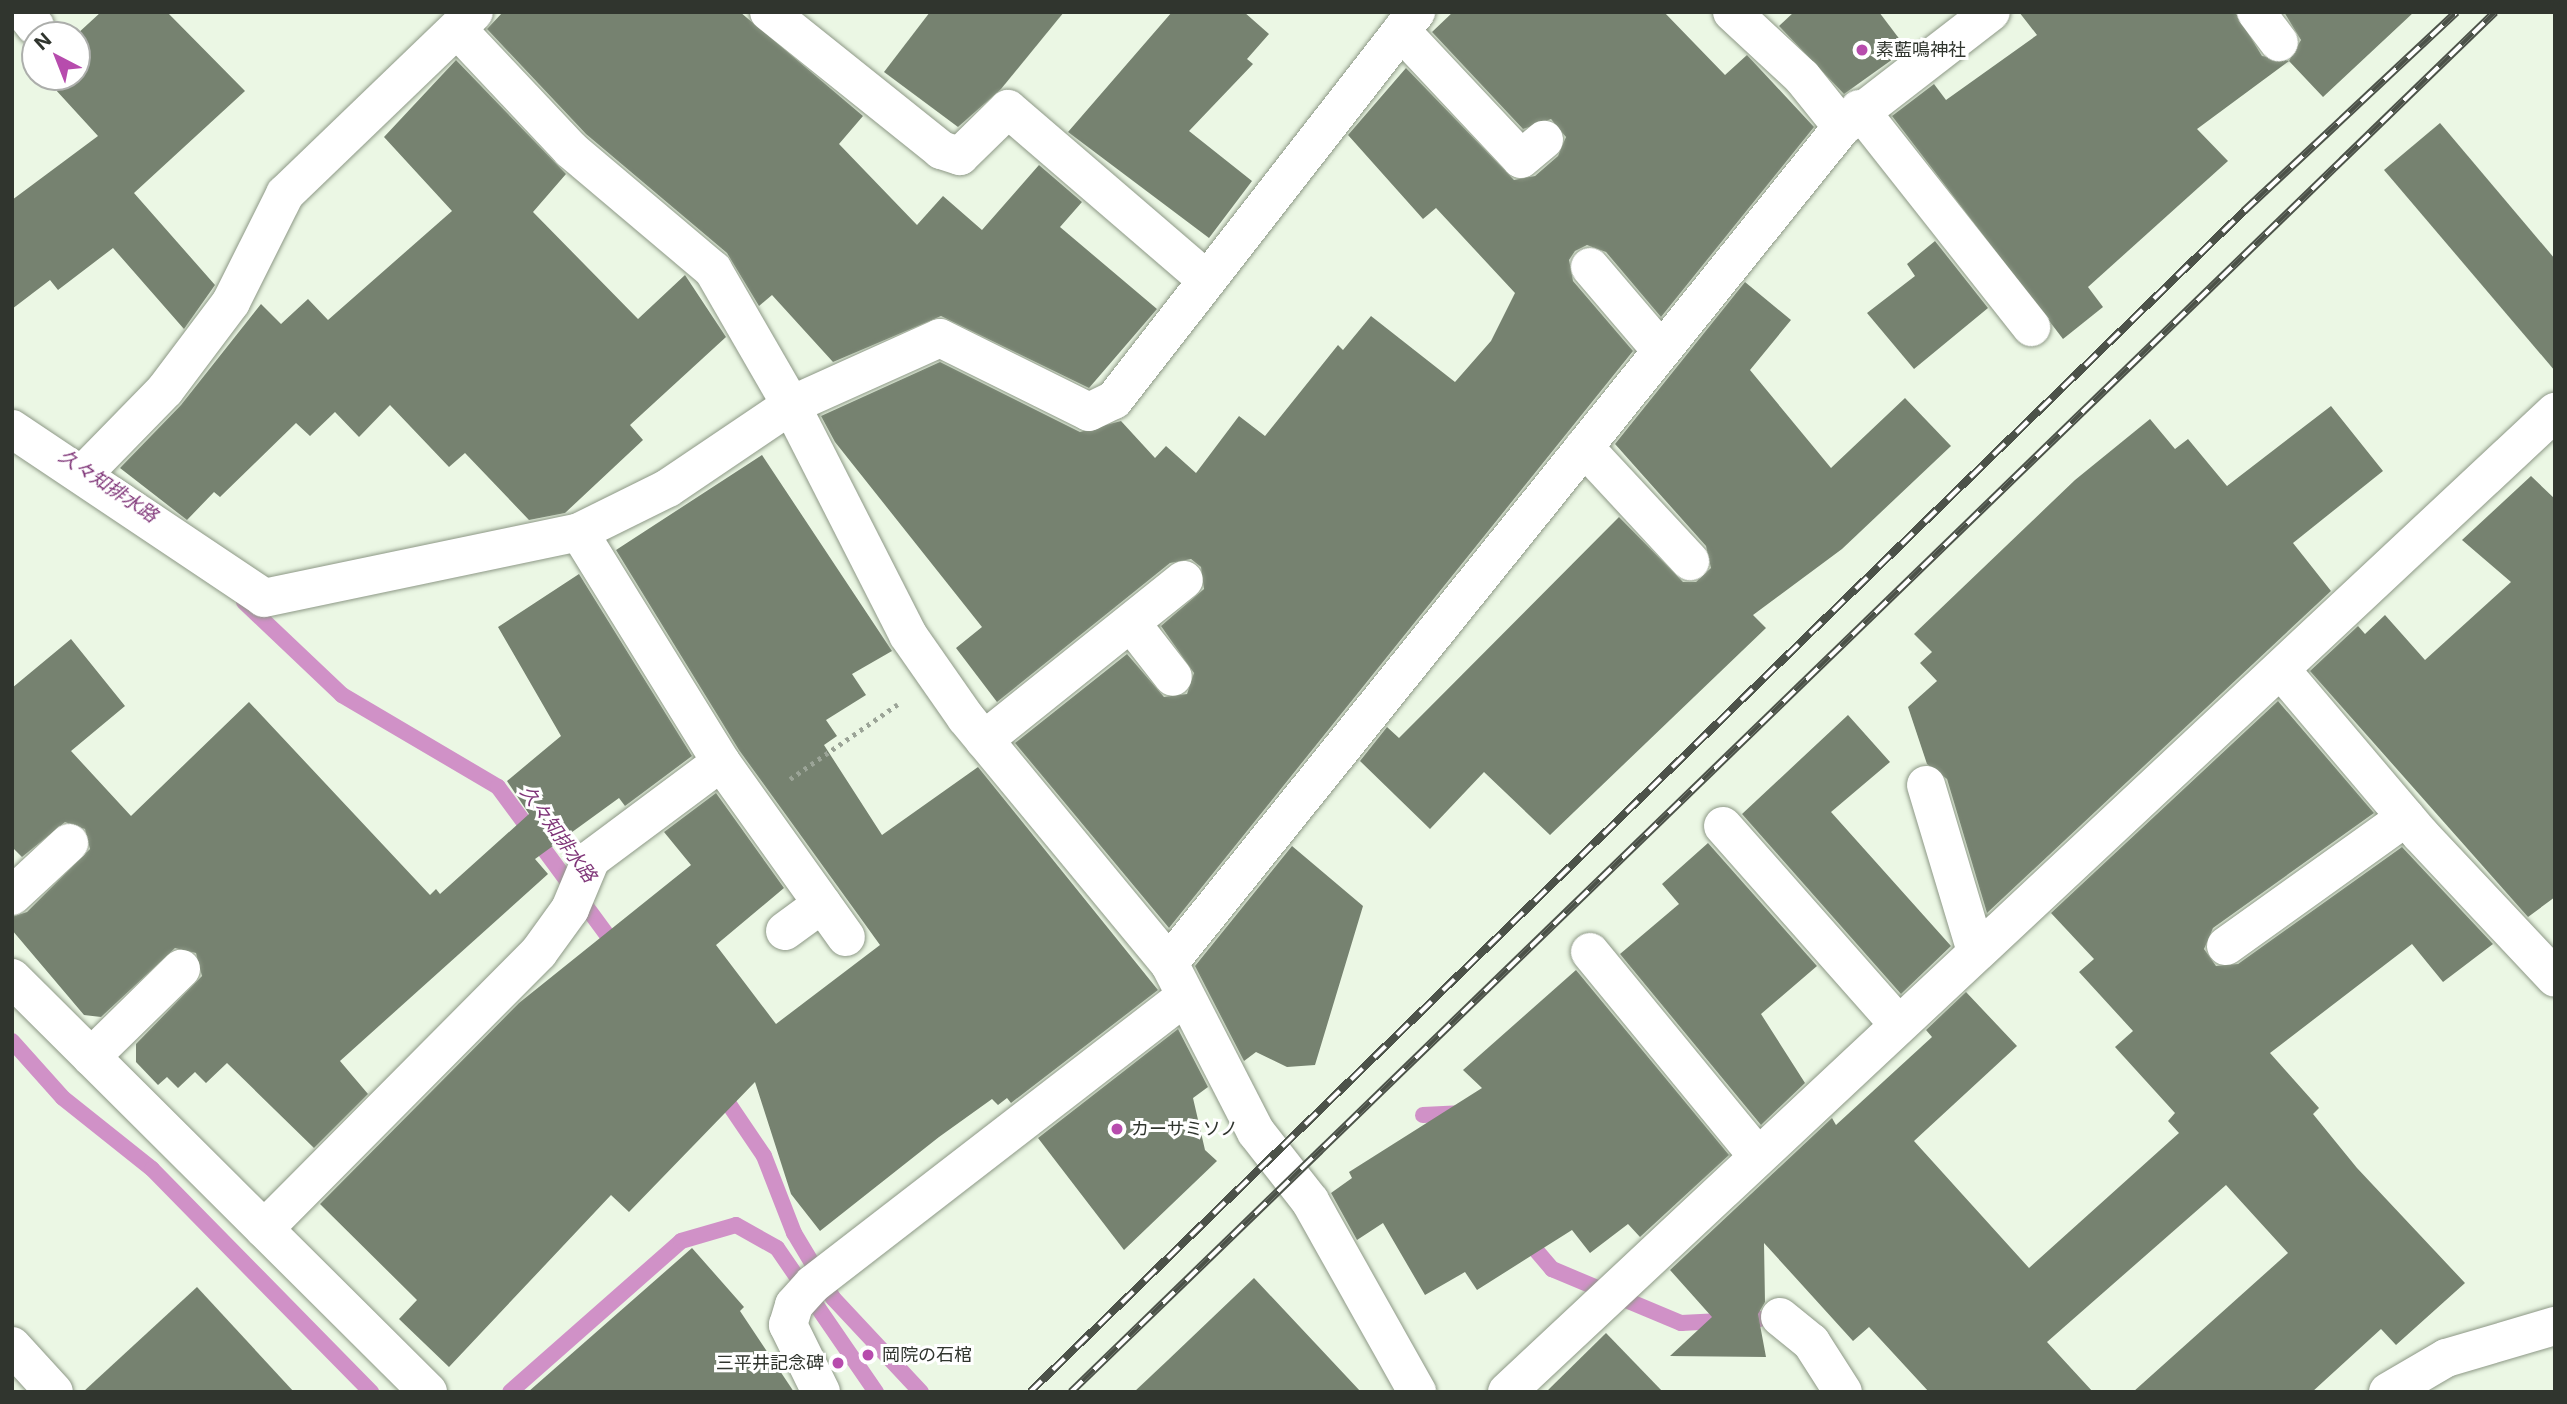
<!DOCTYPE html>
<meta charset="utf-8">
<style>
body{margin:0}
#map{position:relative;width:2567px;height:1404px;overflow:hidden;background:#ebf7e4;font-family:Inter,"Noto Sans JP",sans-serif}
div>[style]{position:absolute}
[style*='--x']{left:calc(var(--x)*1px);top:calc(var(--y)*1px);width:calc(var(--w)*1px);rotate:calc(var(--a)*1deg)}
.stream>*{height:16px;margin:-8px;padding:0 8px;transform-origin:8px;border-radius:8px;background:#d091c7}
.building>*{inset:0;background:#768270}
.path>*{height:4.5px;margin-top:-2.25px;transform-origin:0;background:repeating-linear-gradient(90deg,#9ba497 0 3.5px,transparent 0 8.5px)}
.roads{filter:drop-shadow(0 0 2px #8d9886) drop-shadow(0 0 2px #8d9886)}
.minor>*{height:38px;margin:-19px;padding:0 19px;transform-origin:19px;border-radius:19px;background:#fff}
.rail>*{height:8px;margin-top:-4px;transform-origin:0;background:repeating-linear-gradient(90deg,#fff 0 16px,#4c5249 0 32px);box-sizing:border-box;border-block:2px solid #4c5249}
.dots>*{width:19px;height:19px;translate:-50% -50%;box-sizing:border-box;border:4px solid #fff;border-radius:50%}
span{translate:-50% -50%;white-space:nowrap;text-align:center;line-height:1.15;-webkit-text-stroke:6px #fff;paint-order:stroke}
.poi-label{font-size:18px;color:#30352e}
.left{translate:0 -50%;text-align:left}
.right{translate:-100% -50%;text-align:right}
.water-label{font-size:19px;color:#7f3578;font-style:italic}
.frame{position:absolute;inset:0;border:14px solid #30352e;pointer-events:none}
.north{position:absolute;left:21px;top:21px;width:70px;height:70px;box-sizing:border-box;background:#fff;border:2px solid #acaeab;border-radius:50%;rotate:318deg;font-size:19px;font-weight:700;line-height:28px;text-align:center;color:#30352e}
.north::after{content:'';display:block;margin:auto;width:24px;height:32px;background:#b74cad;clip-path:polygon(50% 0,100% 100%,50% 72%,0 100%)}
</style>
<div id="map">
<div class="stream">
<i style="--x:244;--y:602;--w:135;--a:43.5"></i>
<i style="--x:342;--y:695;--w:181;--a:30.5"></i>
<i style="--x:498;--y:787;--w:204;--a:53.6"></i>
<i style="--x:12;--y:1041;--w:76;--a:48.2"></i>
<i style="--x:63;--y:1098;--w:114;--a:38.6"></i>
<i style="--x:152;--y:1169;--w:313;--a:45.5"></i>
<i style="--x:720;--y:1091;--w:78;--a:55.9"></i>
<i style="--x:764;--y:1156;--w:83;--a:68.7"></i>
<i style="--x:794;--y:1233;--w:76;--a:59"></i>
<i style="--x:833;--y:1298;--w:129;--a:46.9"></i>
<i style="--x:1423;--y:1115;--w:36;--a:-3"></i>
<i style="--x:1523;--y:1235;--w:45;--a:49.5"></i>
<i style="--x:1552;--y:1269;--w:140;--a:22.7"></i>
<i style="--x:1681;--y:1323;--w:79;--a:-2.9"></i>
<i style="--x:510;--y:1392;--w:228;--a:-41.4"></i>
<i style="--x:681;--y:1241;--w:57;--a:-16.2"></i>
<i style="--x:736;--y:1225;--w:47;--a:29.3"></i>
<i style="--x:777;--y:1248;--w:175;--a:55.5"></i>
</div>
<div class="building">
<i style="clip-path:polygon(101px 12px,167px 12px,245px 91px,134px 193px,215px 285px,184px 329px,113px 248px,58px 290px,50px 280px,12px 309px,12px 200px,98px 136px,44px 77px,77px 77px,76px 35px)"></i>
<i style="clip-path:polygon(503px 12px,740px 12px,863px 116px,839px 144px,917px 225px,943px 196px,982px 230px,1039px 165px,1082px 202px,1060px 227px,1157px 309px,1089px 388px,941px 316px,833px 362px,772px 295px,759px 306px,727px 253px,586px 134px,487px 29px)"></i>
<i style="clip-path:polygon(930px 12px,1064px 12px,1001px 89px,958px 127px,884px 72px)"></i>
<i style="clip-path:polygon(1172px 12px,1244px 12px,1269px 34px,1247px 59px,1253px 64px,1189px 131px,1252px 181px,1209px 238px,1068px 132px)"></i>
<i style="clip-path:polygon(1453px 12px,1664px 12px,1725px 75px,1747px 55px,1814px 127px,1661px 317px,1606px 252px,1587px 245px,1575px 251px,1569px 260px,1573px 281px,1633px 351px,1169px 928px,1015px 743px,1127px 654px,1164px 697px,1187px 694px,1194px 673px,1161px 626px,1204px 589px,1201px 567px,1191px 559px,1170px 563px,997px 702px,956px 648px,982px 627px,835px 442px,821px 416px,940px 362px,1080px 432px,1121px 421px,1155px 458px,1166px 446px,1196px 473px,1239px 416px,1265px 436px,1338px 345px,1343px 350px,1371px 316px,1455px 382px,1491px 341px,1515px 293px,1436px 208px,1423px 219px,1348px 135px,1406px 68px,1514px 180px,1535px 176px,1558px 156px,1566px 137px,1551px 119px,1523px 129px,1432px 32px)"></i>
<i style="clip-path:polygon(1794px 12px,1879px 12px,1907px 49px,1844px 94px,1779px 26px)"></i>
<i style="clip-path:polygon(2019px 12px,2235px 12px,2262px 56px,2289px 61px,2197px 129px,2228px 161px,2088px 287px,2103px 307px,2063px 339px,1892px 116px,1934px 84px,1946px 100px,2037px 35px)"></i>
<i style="clip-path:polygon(2284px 12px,2414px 12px,2323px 97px,2289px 61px,2301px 40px)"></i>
<i style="clip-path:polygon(456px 60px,566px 174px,533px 212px,638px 319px,685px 275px,726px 337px,630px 425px,643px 440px,565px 513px,529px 520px,465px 453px,449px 467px,390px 405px,359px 437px,335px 412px,310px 436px,296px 423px,220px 497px,214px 492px,187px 520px,120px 468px,181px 405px,261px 304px,281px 324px,308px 299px,328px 320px,452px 211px,384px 137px)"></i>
<i style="clip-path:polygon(2440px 123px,2555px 259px,2555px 371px,2384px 170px)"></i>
<i style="clip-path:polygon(1935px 241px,1988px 308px,1914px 369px,1867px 313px,1915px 276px,1907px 264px)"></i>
<i style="clip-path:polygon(1745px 282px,1791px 320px,1750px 370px,1831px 468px,1905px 398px,1951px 446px,1842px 549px,1753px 615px,1766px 628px,1550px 835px,1484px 772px,1430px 829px,1360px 761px,1387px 727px,1399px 738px,1619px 517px,1683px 582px,1696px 582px,1711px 568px,1706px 546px,1615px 444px)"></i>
<i style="clip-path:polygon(2331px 406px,2383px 471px,2293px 543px,2331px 591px,1987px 913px,1947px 779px,1927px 764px,1908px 707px,1937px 681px,1920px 663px,1932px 652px,1914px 634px,2075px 480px,2150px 419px,2175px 449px,2188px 439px,2227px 486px)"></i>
<i style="clip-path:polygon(762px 455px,892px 651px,852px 674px,866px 695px,826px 720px,837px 736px,824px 745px,882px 835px,978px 767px,1158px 990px,1011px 1103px,1007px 1098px,998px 1105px,992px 1099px,939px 1137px,820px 1231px,791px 1194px,755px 1082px,629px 1212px,611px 1195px,449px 1367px,399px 1319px,417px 1300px,320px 1204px,519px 1003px,691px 865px,664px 832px,716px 793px,784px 888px,716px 945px,776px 1024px,880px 945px,739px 750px,616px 550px)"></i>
<i style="clip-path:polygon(2531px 476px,2555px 499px,2555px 897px,2528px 917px,2310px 671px,2358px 626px,2365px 634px,2385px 615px,2425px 660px,2511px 582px,2462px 540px)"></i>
<i style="clip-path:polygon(579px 574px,692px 756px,625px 806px,619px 798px,535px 859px,548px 874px,340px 1061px,368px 1094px,314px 1148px,227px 1063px,206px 1083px,195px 1072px,178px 1088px,167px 1077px,158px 1085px,136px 1062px,136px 1044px,202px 976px,196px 953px,175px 948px,101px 1017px,84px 1015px,12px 930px,12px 917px,27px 912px,90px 849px,85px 829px,65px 822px,22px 857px,12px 847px,12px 688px,71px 639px,125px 706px,71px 751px,131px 816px,249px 702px,430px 895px,436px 889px,440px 894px,529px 814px,507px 781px,561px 736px,498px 627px)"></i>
<i style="clip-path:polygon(2278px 701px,2374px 813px,2213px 928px,2204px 949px,2216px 966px,2238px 964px,2402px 847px,2493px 944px,2443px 982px,2412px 944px,2270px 1053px,2319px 1108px,2313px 1114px,2357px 1168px,2465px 1283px,2396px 1345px,2381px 1329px,2312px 1392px,2133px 1392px,2288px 1253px,2226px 1185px,2047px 1342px,2093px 1392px,1929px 1392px,1869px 1327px,1853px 1341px,1764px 1243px,1765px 1302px,1758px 1314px,1766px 1357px,1670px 1356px,1712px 1317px,1670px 1270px,1832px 1118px,1836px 1125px,1932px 1037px,1926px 1030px,1966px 992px,2017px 1046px,1914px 1141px,2029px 1268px,2179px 1133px,2168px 1121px,2175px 1113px,2115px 1047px,2133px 1031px,2079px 972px,2094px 959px,2051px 913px)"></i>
<i style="clip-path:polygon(1848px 715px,1890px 762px,1831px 812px,1951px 946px,1901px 994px,1742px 814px)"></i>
<i style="clip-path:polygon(1708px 843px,1817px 966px,1761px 1014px,1805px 1083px,1761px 1125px,1620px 954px,1679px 904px,1662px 884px)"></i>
<i style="clip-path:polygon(1292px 846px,1363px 906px,1315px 1065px,1287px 1067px,1256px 1052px,1244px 1061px,1195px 966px)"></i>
<i style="clip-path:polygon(1576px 970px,1729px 1155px,1640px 1237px,1628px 1224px,1590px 1253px,1572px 1230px,1477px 1290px,1465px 1272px,1425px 1295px,1383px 1223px,1357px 1240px,1331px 1193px,1352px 1178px,1349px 1172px,1482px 1088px,1463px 1070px)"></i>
<i style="clip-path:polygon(1178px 1029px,1208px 1087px,1193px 1098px,1205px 1150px,1217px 1161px,1124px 1250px,1038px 1138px)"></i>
<i style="clip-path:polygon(692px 1248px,744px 1307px,740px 1311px,794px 1392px,528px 1392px)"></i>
<i style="clip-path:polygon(1254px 1278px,1361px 1392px,1134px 1392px,1168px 1360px)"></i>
<i style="clip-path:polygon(197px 1287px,294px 1392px,83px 1392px)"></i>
<i style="clip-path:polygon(1606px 1333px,1663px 1392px,1546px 1392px)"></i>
</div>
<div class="path">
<i style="--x:790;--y:779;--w:131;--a:-34.8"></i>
</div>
<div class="roads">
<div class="minor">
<i style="--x:24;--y:12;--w:18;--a:52"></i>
<i style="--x:769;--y:12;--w:221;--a:38.7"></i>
<i style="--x:941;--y:150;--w:20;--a:18"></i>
<i style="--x:960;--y:156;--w:67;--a:-44.4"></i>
<i style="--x:1008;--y:109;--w:262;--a:40.7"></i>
<i style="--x:1732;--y:12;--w:96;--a:42.9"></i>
<i style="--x:1802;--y:77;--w:64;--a:51.3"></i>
<i style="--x:2256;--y:12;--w:38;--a:53"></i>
<i style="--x:459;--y:31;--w:163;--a:46.7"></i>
<i style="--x:571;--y:150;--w:186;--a:40.2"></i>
<i style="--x:713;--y:270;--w:156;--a:60"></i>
<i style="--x:791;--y:405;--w:258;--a:63"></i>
<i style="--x:908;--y:635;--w:101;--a:55.1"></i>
<i style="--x:966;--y:718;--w:318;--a:50.4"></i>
<i style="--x:1169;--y:963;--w:190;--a:62.8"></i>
<i style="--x:1256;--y:1132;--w:88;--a:52"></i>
<i style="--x:1310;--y:1201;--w:219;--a:60.7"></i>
<i style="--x:1401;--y:31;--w:175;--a:46.8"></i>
<i style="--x:1521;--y:159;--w:30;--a:-40"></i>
<i style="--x:1859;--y:109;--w:278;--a:51.7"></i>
<i style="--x:1590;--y:267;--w:109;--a:49.5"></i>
<i style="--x:12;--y:429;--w:303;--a:33.8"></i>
<i style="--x:264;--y:598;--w:322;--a:-11.8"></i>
<i style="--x:579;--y:532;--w:99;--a:-26.3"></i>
<i style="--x:668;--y:488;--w:148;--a:-34"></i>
<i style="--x:791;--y:405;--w:163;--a:-24.2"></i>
<i style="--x:940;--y:338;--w:166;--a:26.4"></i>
<i style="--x:1089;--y:412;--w:28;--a:-26"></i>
<i style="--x:1114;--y:400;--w:492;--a:-52.1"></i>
<i style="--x:1584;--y:447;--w:156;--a:47.1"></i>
<i style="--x:84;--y:473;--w:116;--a:-45.7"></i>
<i style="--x:165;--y:390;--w:110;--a:-53.1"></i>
<i style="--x:231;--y:302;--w:121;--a:-63.4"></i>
<i style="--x:285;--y:194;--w:262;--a:-43.9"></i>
<i style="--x:1131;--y:623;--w:68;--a:52.1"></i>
<i style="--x:2281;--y:670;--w:215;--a:49.7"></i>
<i style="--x:2420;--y:834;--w:197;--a:46.8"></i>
<i style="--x:984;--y:740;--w:256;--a:-38.7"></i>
<i style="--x:721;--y:762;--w:215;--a:54.5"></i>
<i style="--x:1926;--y:785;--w:174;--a:73.3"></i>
<i style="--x:1723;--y:826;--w:264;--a:48.5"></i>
<i style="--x:12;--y:896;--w:78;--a:-42.9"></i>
<i style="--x:785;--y:931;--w:46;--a:-36.1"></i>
<i style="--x:2226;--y:946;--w:221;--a:-35.6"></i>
<i style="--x:1590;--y:952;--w:263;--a:50.6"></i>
<i style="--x:1169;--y:963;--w:1073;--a:-51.17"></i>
<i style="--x:1842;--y:127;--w:188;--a:-37.7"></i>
<i style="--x:12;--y:978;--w:587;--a:44.86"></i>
<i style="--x:91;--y:1057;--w:126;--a:-44.4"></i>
<i style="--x:264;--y:1229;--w:390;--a:-45.2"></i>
<i style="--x:539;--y:952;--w:53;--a:-54.2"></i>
<i style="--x:570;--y:909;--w:54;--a:-67.2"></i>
<i style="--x:591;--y:859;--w:162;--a:-36.7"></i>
<i style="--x:721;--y:762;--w:270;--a:-121.7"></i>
<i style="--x:1780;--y:1317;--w:40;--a:39"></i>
<i style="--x:1811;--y:1342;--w:59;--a:57.4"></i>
<i style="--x:12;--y:1346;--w:62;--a:47.6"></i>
<i style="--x:821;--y:1392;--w:75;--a:-116.2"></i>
<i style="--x:788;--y:1325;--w:21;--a:-73"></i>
<i style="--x:794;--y:1305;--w:28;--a:-48"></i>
<i style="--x:813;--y:1284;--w:468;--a:-37.7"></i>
<i style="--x:1507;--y:1392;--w:1435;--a:-43.08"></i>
<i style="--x:2388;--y:1392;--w:67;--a:-30.4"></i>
<i style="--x:2446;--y:1358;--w:114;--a:-16.4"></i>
</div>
</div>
<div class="rail">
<i style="--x:1030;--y:1392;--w:1694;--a:-44.21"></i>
<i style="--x:2244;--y:211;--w:291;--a:-43.1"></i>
<i style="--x:1071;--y:1392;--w:1983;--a:-44.1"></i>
</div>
<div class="dots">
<i style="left:1862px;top:50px;background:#b74cad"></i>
<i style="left:1117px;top:1129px;background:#b74cad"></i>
<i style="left:868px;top:1355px;background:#b74cad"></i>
<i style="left:838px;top:1363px;background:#b74cad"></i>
</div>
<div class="poi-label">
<span class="left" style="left:1876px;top:50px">素藍鳴神社</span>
<span class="left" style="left:1131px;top:1129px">カーサミソノ</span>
<span class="left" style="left:882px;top:1355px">岡院の石棺</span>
<span class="right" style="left:824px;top:1363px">三平井記念碑</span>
</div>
<div class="water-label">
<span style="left:108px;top:486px;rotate:34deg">久々知排水路</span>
<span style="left:558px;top:834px;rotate:54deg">久々知排水路</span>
</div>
<div class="frame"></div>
<div class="north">N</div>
</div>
